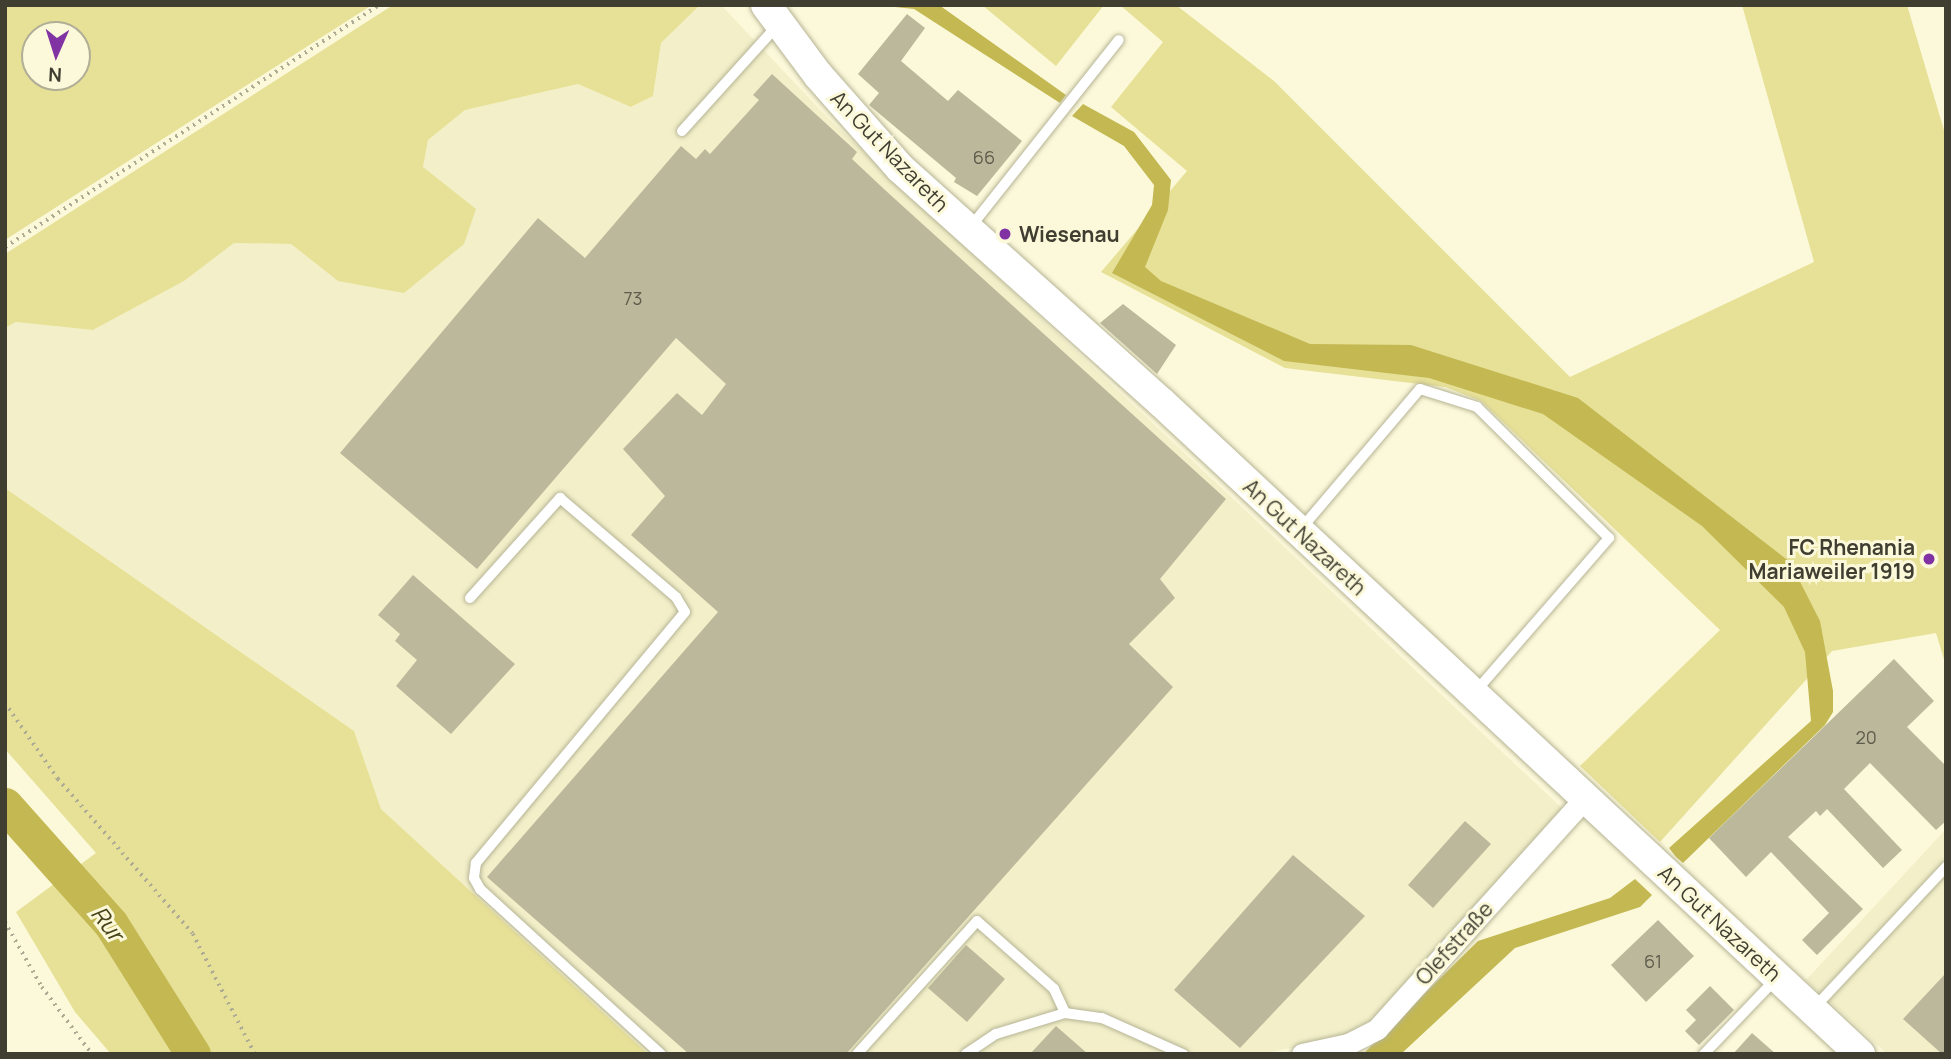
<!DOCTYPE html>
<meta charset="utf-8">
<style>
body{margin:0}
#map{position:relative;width:1951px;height:1059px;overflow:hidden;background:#fcf9da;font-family:Manrope,sans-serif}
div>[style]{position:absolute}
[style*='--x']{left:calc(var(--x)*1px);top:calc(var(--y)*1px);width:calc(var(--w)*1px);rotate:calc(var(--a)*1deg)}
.built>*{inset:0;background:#f3f0c9}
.green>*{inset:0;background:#e7e097}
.water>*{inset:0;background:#c3b852}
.river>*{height:35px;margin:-17.5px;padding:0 17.5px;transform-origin:17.5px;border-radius:17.5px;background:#c3b852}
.building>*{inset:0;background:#bbb89b}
.path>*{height:3.5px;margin-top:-1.75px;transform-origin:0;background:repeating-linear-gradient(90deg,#aeab94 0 2px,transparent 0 7px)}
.roads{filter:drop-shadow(0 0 2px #b6b496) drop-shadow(0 0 2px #b6b496)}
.service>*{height:10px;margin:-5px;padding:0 5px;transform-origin:5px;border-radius:5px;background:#fff}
.minor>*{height:21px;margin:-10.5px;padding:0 10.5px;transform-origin:10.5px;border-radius:10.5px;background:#fff}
.secondary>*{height:30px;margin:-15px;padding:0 15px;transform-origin:15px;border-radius:15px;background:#fff}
.dots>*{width:19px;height:19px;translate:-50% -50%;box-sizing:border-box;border:4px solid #fcf9da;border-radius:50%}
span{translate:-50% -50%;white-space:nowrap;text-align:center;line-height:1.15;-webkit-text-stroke:6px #fcf9da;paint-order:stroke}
.number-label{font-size:18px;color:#5e5c4c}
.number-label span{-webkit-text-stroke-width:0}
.street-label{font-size:21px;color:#3f3e31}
.poi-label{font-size:21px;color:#3f3e31;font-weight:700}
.left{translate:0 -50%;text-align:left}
.right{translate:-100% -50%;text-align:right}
.water-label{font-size:23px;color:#49441a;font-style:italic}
.frame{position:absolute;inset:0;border:7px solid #3f3e31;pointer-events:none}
.north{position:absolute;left:21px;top:21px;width:70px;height:70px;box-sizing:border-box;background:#fcf9da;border:2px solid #b0ae96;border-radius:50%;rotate:183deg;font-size:19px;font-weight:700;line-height:28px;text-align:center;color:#3f3e31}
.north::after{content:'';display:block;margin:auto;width:24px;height:32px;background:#8133a4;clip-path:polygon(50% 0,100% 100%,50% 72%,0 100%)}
</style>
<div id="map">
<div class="built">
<i style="clip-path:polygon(700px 5px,721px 5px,827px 117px,1563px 809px,1374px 1023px,1345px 1037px,1262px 1054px,648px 1054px,381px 809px,354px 731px,5px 488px,5px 328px,16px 322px,93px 330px,184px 281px,234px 243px,291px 244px,338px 281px,423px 167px,428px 140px,465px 110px,578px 84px,632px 107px,653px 96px,661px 43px)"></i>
<i style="clip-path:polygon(1946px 829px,1946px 1054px,1887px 1054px,1806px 980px)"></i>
</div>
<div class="green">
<i style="clip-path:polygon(evenodd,5px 5px,372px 5px,5px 240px,5px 5px,77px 35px,77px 77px,35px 77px,35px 35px,77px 35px)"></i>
<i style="clip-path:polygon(393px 5px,700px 5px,661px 43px,653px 96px,631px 107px,578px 84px,465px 110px,428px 140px,423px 167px,476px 209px,464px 244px,404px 293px,338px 281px,291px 244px,234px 243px,184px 281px,93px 330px,16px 322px,5px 328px,5px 254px)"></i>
<i style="clip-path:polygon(982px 5px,1104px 5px,1056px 66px)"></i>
<i style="clip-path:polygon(1120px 5px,1176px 5px,1274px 81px,1570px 377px,1814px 262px,1742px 5px,1907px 5px,1946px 137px,1946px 666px,1936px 633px,1832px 651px,1660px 842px,1580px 766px,1720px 630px,1481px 401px,1445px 387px,1285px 368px,1101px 272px,1187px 171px,1111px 107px,1163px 42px)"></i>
<i style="clip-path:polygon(5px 488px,354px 731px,381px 809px,648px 1054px,111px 1054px,75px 1012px,16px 912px,96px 853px,5px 749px)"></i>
</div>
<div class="water">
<i style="clip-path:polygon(876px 5px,939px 5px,1066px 95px,1060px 103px,914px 9px)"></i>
<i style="clip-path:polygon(1083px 104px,1134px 132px,1171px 180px,1168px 210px,1145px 267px,1161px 281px,1310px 344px,1411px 345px,1578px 398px,1790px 562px,1820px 621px,1833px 691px,1833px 712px,1825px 725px,1683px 863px,1676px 857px,1669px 848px,1811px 721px,1805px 652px,1784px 607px,1702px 526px,1543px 414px,1429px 378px,1284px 361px,1112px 273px,1152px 205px,1154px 185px,1124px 146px,1072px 116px)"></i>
<i style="clip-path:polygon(1635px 879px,1652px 895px,1640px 907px,1515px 948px,1401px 1054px,1363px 1054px,1478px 941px,1610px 898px)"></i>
</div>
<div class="river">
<i style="--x:5;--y:805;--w:159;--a:48.3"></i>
<i style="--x:111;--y:924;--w:154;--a:57.8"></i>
</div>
<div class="building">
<i style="clip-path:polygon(907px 14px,925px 28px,901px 61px,948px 101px,958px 90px,1022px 141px,977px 196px,954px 182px,956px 178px,869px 105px,879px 93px,858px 74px)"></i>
<i style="clip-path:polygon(772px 74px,857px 152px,852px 159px,885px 190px,1226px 499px,1160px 579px,1175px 598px,1129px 644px,1173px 687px,846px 1054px,689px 1054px,487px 877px,718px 612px,631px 535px,665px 496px,623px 449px,677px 393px,702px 415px,726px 384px,676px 338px,477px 569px,340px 453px,538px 218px,585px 258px,681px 146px,696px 159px,705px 149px,710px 154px,759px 100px,753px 95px)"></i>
<i style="clip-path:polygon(1123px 304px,1176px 345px,1157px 374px,1100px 323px)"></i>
<i style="clip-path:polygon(413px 575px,515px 664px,451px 734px,396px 686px,417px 660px,395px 641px,400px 634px,378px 615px)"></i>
<i style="clip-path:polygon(1894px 659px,1934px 701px,1907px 727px,1946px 766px,1946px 821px,1936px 830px,1870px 763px,1844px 789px,1902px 850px,1883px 868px,1827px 809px,1820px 816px,1816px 811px,1788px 837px,1863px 909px,1817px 955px,1802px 940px,1829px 913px,1771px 852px,1746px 877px,1709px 838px)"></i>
<i style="clip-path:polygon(1465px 821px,1491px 844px,1433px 908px,1408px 885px)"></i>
<i style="clip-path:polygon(1293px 855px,1365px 916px,1240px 1048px,1174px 990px)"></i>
<i style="clip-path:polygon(1658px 920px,1694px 956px,1646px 1002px,1611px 965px)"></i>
<i style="clip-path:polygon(966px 945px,1005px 979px,967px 1022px,928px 988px)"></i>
<i style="clip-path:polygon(1946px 973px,1946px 1054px,1942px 1054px,1903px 1019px)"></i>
<i style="clip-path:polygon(1710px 986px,1734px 1010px,1699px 1045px,1685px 1031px,1696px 1020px,1686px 1010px)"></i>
<i style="clip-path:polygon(1056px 1026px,1088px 1054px,1030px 1054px)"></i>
<i style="clip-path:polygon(1752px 1033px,1776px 1054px,1733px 1054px)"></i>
</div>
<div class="path">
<i style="--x:5;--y:247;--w:445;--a:-32.9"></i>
<i style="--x:5;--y:703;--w:93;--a:55.1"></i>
<i style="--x:58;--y:779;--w:206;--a:48.9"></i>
<i style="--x:193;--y:934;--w:135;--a:62.7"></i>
<i style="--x:5;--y:922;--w:75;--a:60.4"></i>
<i style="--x:42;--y:987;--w:84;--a:53.3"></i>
</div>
<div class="roads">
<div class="service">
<i style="--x:682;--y:131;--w:142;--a:-47.9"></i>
<i style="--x:969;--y:229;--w:241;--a:-51.6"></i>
<i style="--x:1300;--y:530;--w:185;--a:-49.6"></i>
<i style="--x:1420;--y:389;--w:60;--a:17.5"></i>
<i style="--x:1477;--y:407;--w:186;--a:44.8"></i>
<i style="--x:1609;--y:538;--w:204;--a:131"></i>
<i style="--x:470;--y:598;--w:135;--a:-48"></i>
<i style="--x:560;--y:498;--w:153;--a:40.5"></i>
<i style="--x:676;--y:597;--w:17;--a:59"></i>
<i style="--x:685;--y:612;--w:327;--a:129.8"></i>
<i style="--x:476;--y:863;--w:15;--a:98"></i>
<i style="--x:474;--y:878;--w:13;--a:61"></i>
<i style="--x:480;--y:889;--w:245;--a:42.4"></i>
<i style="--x:1815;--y:1007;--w:192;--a:-46.9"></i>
<i style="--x:857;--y:1054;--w:179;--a:-47.9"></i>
<i style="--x:977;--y:921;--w:103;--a:41.4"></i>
<i style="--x:1054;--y:989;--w:26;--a:65"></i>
<i style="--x:966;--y:1054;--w:36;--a:-34"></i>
<i style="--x:996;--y:1034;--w:72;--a:-16.9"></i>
<i style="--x:1065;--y:1013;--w:37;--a:8"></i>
<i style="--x:1102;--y:1018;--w:89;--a:24"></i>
<i style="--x:1704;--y:1054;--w:104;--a:-46.2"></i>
</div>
<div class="minor">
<i style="--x:1302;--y:1054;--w:47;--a:-12.3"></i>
<i style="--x:1348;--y:1044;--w:33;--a:-27"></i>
<i style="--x:1377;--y:1029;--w:309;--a:-48"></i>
</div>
<div class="secondary">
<i style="--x:766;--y:5;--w:87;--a:53.4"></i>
<i style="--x:818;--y:75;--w:124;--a:48.6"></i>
<i style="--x:900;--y:168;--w:351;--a:41.9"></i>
<i style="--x:1161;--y:402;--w:956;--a:43.01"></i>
</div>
</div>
<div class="dots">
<i style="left:1005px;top:234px;background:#8133a4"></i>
<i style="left:1929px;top:559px;background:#8133a4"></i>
</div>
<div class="number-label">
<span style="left:984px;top:157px">66</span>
<span style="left:633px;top:298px">73</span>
<span style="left:1866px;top:737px">20</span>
<span style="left:1653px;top:961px">61</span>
</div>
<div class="street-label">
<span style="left:890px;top:151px;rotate:46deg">An Gut Nazareth</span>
<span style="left:1305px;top:537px;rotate:43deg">An Gut Nazareth</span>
<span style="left:1720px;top:923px;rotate:43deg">An Gut Nazareth</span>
<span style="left:1454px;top:943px;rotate:-48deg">Olefstraße</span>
</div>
<div class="poi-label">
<span class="left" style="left:1019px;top:234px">Wiesenau</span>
<span class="right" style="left:1915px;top:559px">FC Rhenania<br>Mariaweiler 1919</span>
</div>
<div class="water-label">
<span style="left:108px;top:923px;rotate:53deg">Rur</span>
</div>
<div class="frame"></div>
<div class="north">N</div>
</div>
